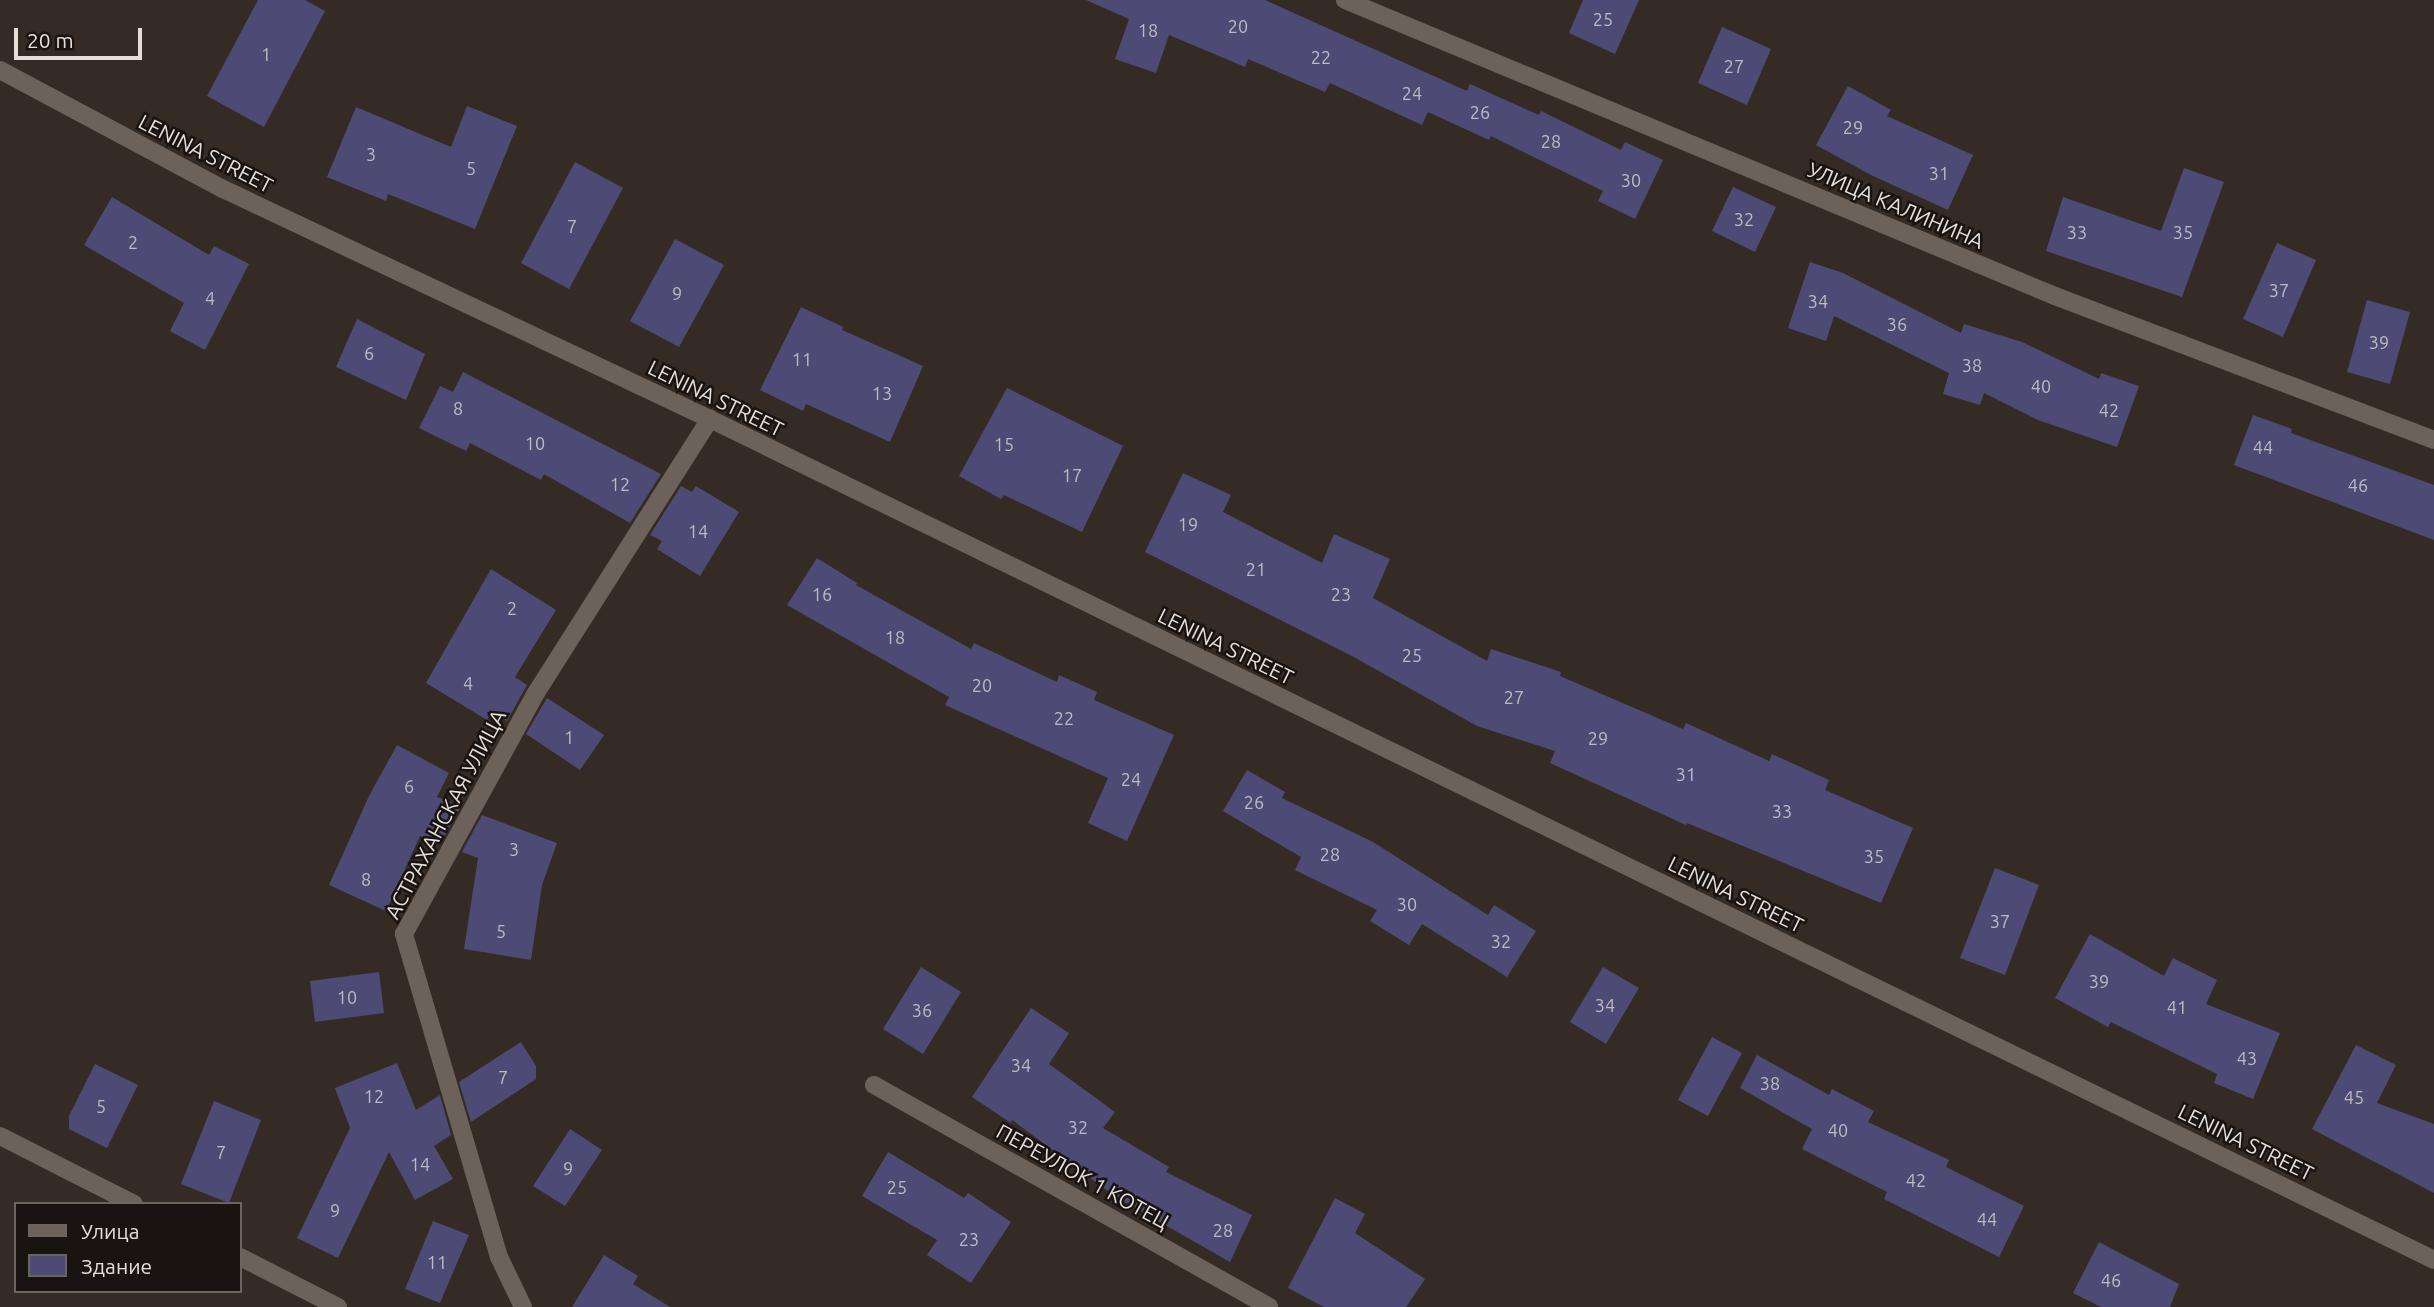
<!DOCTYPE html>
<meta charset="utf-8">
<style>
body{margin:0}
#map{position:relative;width:2434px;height:1307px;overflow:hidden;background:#342b24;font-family:Ubuntu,sans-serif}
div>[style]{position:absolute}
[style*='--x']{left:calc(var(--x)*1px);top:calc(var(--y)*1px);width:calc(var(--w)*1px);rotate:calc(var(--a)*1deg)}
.building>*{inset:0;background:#4d4b76}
.minor>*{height:18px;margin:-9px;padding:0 9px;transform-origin:9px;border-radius:9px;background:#6d625a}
span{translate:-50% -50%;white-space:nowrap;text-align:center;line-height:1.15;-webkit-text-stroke:5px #191411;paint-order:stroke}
.number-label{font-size:18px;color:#bfbac1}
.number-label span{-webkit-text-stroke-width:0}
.street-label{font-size:21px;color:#e5dfda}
.legend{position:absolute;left:14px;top:1202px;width:228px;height:91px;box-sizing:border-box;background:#191411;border:2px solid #6b6561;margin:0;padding:9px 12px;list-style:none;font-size:21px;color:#e5dfda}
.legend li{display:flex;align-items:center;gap:14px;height:35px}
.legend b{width:35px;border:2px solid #6b6561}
.scale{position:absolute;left:14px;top:28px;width:128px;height:32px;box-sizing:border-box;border:4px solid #e5dfda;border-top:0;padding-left:9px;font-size:21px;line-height:24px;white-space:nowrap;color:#e5dfda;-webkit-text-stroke:5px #191411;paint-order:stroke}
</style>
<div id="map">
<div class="building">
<i style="clip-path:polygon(258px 0,305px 0,325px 11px,264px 127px,207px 96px)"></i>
<i style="clip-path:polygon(1086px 0,1265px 0,1467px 91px,1470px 84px,1539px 115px,1541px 111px,1621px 150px,1625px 142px,1663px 160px,1635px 219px,1598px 201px,1603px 191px,1491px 136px,1489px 140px,1428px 112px,1422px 125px,1330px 83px,1325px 92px,1248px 59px,1245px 67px,1169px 35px,1156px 73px,1115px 59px,1129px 19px)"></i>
<i style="clip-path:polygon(1583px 0,1639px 0,1615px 54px,1569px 33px)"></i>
<i style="clip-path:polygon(1722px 27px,1771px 49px,1747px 105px,1698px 83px)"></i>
<i style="clip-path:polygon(1848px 86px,1891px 110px,1887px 116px,1973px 155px,1948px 210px,1871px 175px,1816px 145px)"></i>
<i style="clip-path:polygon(467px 106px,517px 126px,475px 229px,388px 194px,386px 201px,327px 177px,356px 107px,451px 147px)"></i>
<i style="clip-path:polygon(575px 162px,623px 188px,569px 289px,521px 263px)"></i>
<i style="clip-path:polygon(2184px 168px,2224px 182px,2182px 297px,2046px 251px,2063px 197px,2161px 231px)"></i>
<i style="clip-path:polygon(1733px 187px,1776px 207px,1755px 252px,1712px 231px)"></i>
<i style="clip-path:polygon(112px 197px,209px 255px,214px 246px,249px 264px,205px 350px,170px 331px,184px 303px,84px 245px)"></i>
<i style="clip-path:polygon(675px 239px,724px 265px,679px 347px,630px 321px)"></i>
<i style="clip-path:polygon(2277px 243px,2316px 260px,2283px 337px,2243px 319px)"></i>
<i style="clip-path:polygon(1810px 262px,1843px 273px,1961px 333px,1964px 324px,2022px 342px,2099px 379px,2101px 373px,2139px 386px,2117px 447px,2038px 420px,1984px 393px,1980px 405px,1943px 394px,1949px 373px,1834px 316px,1826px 341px,1788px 328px)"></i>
<i style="clip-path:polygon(2367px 300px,2410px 312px,2390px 384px,2347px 372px)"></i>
<i style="clip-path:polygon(801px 307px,843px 327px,842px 330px,923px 366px,890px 442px,806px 404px,803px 411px,760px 390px)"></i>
<i style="clip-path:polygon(357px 319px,425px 354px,406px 400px,336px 367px)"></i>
<i style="clip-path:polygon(463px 372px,661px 474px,630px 523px,544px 474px,541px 480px,470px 443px,466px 451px,419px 428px,440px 386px,453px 392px)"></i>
<i style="clip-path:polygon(1007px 388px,1123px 446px,1082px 532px,1004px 495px,1001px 499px,959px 476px)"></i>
<i style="clip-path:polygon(2253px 415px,2292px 429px,2291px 433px,2434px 485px,2434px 540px,2234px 465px)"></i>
<i style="clip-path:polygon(1183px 473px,1231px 495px,1223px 512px,1322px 563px,1334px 534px,1390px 559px,1373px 598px,1487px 661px,1491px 649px,1561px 672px,1560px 676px,1683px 729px,1686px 723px,1769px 761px,1772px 754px,1829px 780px,1825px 790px,1913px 828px,1881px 903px,1687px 823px,1686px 825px,1550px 763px,1555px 751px,1477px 726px,1352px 656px,1145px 552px)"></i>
<i style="clip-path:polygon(681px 486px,692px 492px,696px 486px,739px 512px,700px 576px,657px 549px,662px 541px,650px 535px)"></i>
<i style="clip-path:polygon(817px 558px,857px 583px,856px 585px,971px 649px,974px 643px,1057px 682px,1059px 675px,1097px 692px,1094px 700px,1174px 735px,1127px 841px,1088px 823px,1108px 778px,945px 705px,949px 697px,787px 605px)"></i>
<i style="clip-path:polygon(491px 569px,556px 610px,515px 677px,527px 685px,507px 721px,492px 711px,487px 720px,426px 683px)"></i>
<i style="clip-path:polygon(547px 698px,604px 735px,580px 770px,526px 734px)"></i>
<i style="clip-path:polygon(397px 745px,449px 773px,437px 797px,461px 806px,440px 844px,420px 836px,386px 911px,329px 885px,369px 796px)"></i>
<i style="clip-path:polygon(1247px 770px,1285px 792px,1282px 798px,1373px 842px,1488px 915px,1494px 905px,1536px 931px,1507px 977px,1422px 924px,1409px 945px,1370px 921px,1377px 910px,1295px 870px,1301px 857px,1223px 811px)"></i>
<i style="clip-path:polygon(482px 815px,557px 843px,542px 885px,531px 960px,464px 949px,478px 858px,462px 852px)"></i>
<i style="clip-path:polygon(1995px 868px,2039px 885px,2005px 975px,1960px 958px)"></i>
<i style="clip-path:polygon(2090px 934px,2164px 976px,2173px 958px,2217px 980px,2206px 1004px,2280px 1033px,2253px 1099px,2214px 1083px,2217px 1074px,2111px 1022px,2108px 1027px,2055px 998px)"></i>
<i style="clip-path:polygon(921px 967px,961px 992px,923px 1054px,883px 1029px)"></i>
<i style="clip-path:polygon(1603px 967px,1639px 988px,1606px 1044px,1570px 1022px)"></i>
<i style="clip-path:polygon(379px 972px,384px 1013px,315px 1022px,310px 981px)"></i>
<i style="clip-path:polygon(1031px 1008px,1069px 1033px,1049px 1064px,1115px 1112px,1103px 1128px,1169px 1167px,1166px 1172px,1252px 1215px,1230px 1262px,1116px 1197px,1012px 1120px,1011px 1123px,972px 1097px)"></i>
<i style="clip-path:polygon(1712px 1037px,1742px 1053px,1708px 1116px,1678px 1100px)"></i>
<i style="clip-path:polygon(521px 1042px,536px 1066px,536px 1079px,471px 1122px,459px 1082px)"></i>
<i style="clip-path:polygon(2356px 1045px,2396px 1065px,2377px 1103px,2434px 1124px,2434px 1193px,2312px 1129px)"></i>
<i style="clip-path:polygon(1757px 1055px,1829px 1095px,1832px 1089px,1874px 1111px,1868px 1122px,1949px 1160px,1946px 1167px,2024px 1206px,1999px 1257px,1884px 1199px,1887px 1192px,1802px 1149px,1812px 1129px,1740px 1088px)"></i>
<i style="clip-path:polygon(397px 1063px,416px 1110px,440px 1095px,451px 1135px,434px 1146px,453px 1179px,415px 1200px,389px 1152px,338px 1258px,297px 1238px,350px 1128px,335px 1088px)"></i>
<i style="clip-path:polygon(95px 1064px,138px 1085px,107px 1148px,69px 1129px,69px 1116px)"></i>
<i style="clip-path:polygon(214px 1101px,261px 1120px,229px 1203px,181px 1184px)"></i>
<i style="clip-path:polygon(570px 1129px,602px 1150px,565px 1206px,533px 1186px)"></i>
<i style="clip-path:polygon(888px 1152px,964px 1198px,968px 1193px,1011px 1222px,971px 1283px,927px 1255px,937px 1240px,862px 1196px)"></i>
<i style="clip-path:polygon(1335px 1198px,1365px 1214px,1355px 1233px,1425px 1279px,1406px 1307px,1324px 1307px,1288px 1288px)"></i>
<i style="clip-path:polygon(433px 1221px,469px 1235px,440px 1303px,405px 1289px)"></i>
<i style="clip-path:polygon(2099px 1242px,2179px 1284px,2170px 1307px,2101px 1307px,2073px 1293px)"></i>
<i style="clip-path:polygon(604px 1255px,638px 1276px,633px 1284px,670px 1307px,572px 1307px)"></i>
</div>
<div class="minor">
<i style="--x:1345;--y:0;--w:769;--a:22.63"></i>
<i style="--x:2055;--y:296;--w:405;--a:20.8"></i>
<i style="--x:0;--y:70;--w:251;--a:28.1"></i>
<i style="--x:221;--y:188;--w:541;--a:25.29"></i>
<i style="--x:710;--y:419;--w:1918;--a:26"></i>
<i style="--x:874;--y:1085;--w:453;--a:29.3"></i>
<i style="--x:0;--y:1136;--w:150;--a:26.9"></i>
<i style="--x:240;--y:1257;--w:110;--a:27"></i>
<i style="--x:523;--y:1307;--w:55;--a:-115.6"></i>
<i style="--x:499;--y:1257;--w:337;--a:-106.4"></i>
<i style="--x:404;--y:934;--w:275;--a:-61.3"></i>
<i style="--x:536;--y:693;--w:325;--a:-57.6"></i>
</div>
<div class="number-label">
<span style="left:1603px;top:19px">25</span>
<span style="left:1238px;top:26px">20</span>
<span style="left:1148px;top:30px">18</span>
<span style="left:266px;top:54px">1</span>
<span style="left:1321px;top:57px">22</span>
<span style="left:1734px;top:66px">27</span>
<span style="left:1412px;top:93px">24</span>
<span style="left:1480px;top:112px">26</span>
<span style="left:1853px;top:127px">29</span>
<span style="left:1551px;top:141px">28</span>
<span style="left:371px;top:154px">3</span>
<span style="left:471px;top:168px">5</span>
<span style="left:1939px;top:173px">31</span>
<span style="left:1631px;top:180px">30</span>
<span style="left:1744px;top:219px">32</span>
<span style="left:572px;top:226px">7</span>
<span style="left:2077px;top:232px">33</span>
<span style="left:2183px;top:232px">35</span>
<span style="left:133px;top:242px">2</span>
<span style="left:2279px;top:290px">37</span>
<span style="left:677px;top:293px">9</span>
<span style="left:210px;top:298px">4</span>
<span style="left:1818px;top:301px">34</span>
<span style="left:1897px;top:324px">36</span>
<span style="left:2379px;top:342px">39</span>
<span style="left:369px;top:353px">6</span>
<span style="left:802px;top:359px">11</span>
<span style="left:1972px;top:365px">38</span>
<span style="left:2041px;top:386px">40</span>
<span style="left:882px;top:393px">13</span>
<span style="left:458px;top:408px">8</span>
<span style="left:2109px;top:410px">42</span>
<span style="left:535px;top:443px">10</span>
<span style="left:1004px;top:444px">15</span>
<span style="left:2263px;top:447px">44</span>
<span style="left:1072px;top:475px">17</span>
<span style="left:620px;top:484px">12</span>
<span style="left:2358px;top:485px">46</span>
<span style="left:1188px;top:524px">19</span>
<span style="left:698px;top:531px">14</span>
<span style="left:1256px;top:569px">21</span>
<span style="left:822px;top:594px">16</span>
<span style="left:1341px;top:594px">23</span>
<span style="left:512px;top:608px">2</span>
<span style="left:895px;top:637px">18</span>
<span style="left:1412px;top:655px">25</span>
<span style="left:468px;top:683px">4</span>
<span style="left:982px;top:685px">20</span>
<span style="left:1514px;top:697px">27</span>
<span style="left:1064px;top:718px">22</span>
<span style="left:569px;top:737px">1</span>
<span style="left:1598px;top:738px">29</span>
<span style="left:1686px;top:774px">31</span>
<span style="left:1131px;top:779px">24</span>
<span style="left:409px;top:786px">6</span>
<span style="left:1254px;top:802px">26</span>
<span style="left:1782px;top:811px">33</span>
<span style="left:514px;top:849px">3</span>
<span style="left:1330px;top:854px">28</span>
<span style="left:1874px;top:856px">35</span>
<span style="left:366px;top:879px">8</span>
<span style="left:1407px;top:904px">30</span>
<span style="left:2000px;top:921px">37</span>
<span style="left:501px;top:931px">5</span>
<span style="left:1501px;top:941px">32</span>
<span style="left:2099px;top:981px">39</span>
<span style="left:347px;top:997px">10</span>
<span style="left:1605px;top:1005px">34</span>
<span style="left:2177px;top:1007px">41</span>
<span style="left:922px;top:1010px">36</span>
<span style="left:2247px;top:1058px">43</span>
<span style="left:1021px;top:1065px">34</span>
<span style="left:503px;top:1077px">7</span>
<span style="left:1770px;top:1083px">38</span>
<span style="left:374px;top:1096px">12</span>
<span style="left:2354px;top:1097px">45</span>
<span style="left:101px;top:1106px">5</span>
<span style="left:1078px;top:1127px">32</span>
<span style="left:1838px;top:1130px">40</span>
<span style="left:221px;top:1152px">7</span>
<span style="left:420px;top:1164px">14</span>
<span style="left:568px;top:1168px">9</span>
<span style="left:1916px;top:1180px">42</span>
<span style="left:897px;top:1187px">25</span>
<span style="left:335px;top:1210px">9</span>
<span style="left:1987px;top:1219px">44</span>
<span style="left:1223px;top:1230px">28</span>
<span style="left:969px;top:1239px">23</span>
<span style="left:437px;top:1262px">11</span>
<span style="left:2111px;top:1280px">46</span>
</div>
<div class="street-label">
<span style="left:206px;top:153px;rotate:27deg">LENINA STREET</span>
<span style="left:1896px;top:205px;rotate:23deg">УЛИЦА КАЛИНИНА</span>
<span style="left:716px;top:398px;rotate:26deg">LENINA STREET</span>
<span style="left:1226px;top:646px;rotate:26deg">LENINA STREET</span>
<span style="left:445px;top:814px;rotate:-62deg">АСТРАХАНСКАЯ УЛИЦА</span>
<span style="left:1736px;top:894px;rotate:26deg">LENINA STREET</span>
<span style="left:2246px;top:1142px;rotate:26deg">LENINA STREET</span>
<span style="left:1083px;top:1176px;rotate:29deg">ПЕРЕУЛОК 1 КОТЕЦ</span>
</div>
<ul class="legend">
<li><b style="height:9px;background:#6d625a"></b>Улица</li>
<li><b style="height:19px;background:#4d4b76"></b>Здание</li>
</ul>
<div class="scale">20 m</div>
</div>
